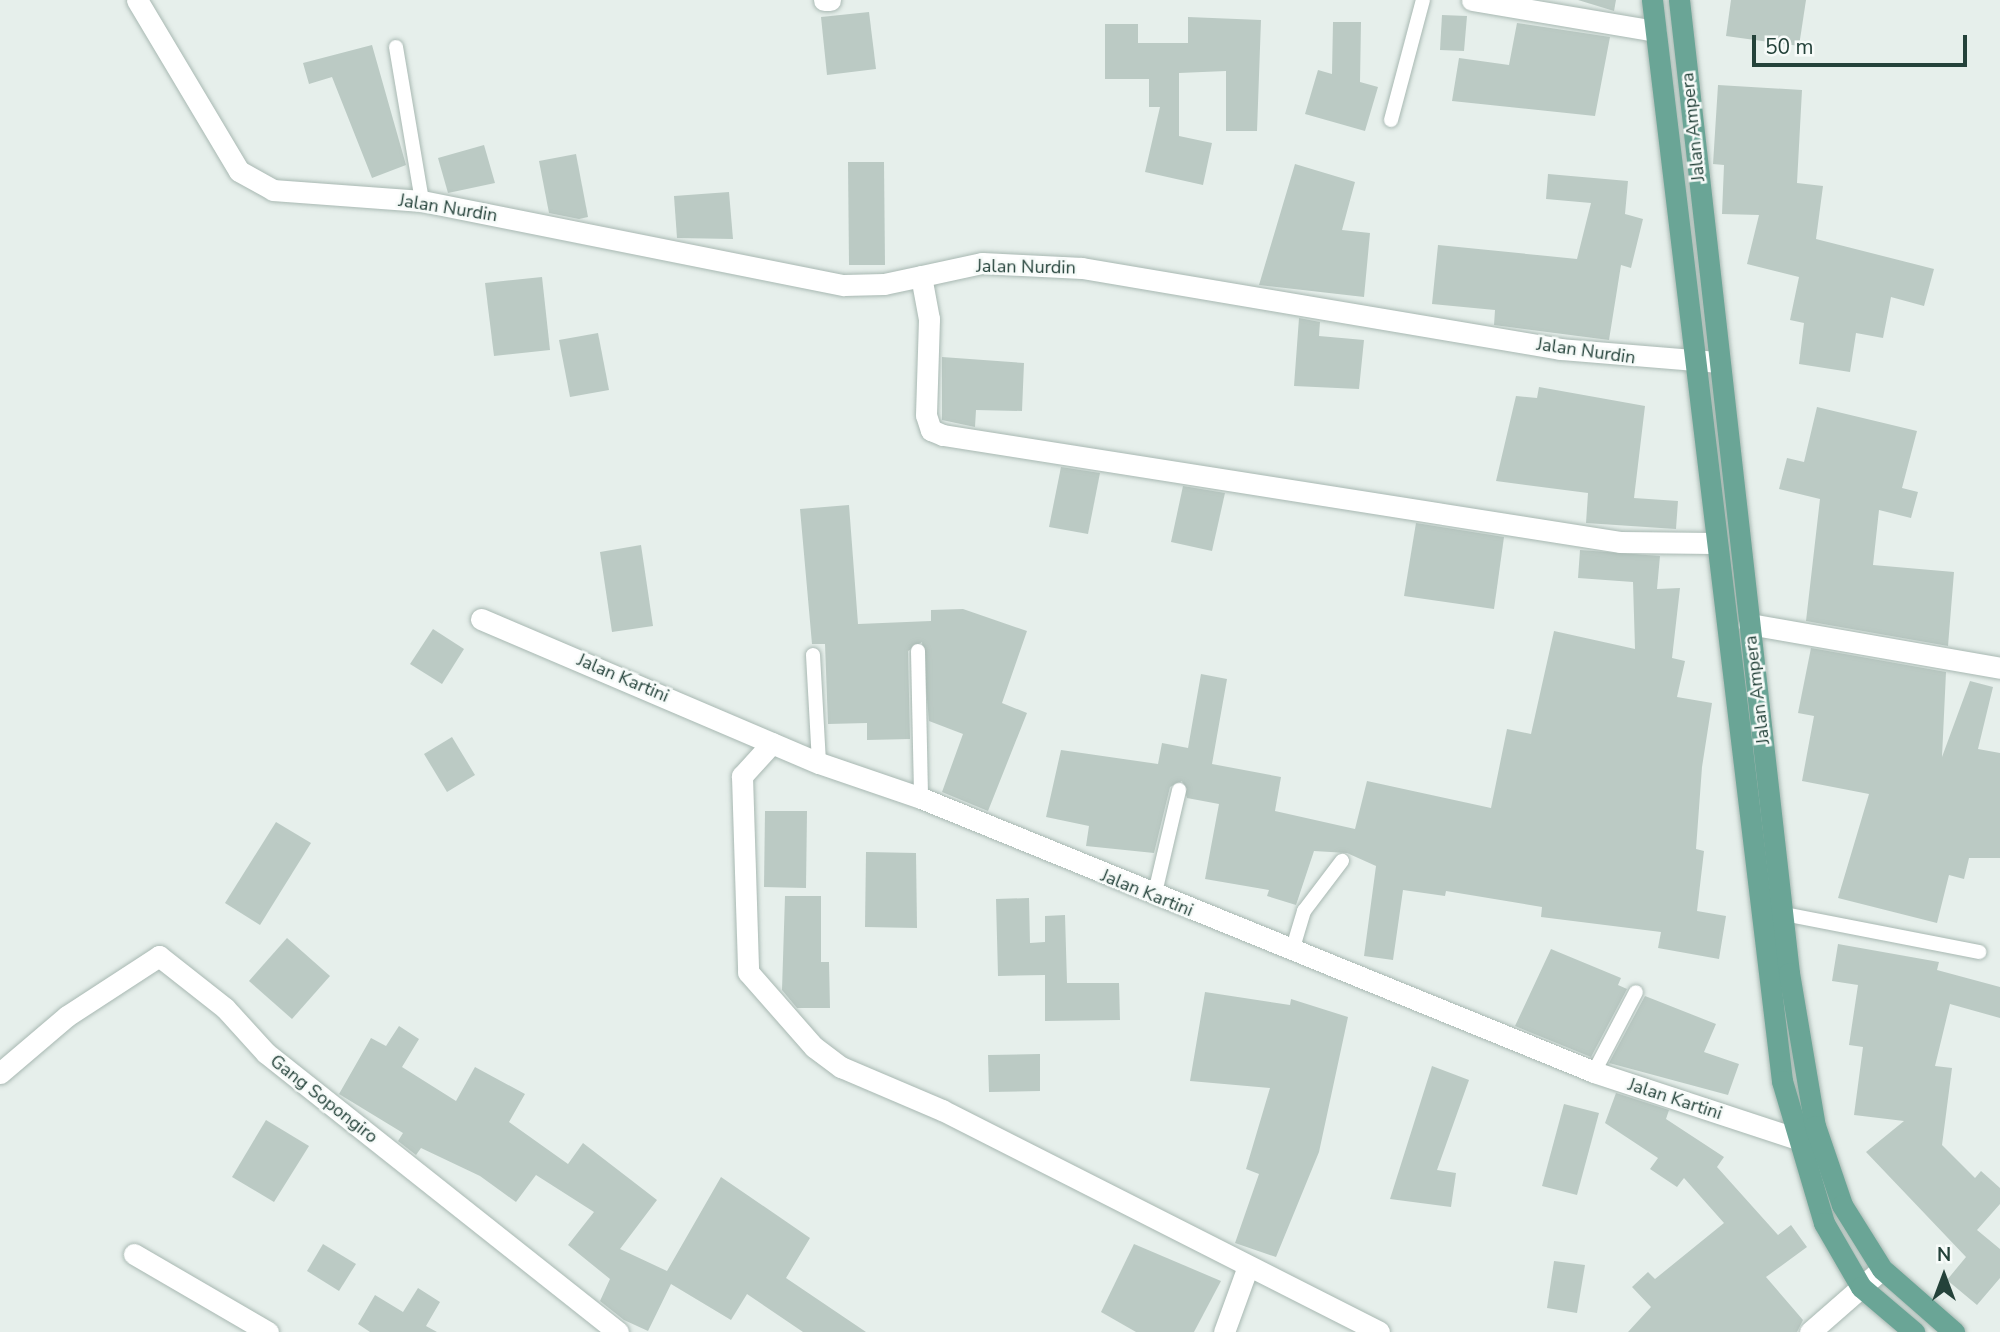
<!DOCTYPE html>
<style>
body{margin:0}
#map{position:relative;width:2000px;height:1332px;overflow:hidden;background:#e6efeb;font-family:"Nunito Sans",sans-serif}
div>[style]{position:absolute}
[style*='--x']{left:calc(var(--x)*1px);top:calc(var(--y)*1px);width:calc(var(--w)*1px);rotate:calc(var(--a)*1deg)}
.building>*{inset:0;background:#bbcac4}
.roads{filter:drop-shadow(0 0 2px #a8b8b2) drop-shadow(0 0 2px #a8b8b2)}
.service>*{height:14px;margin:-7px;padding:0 7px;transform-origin:7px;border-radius:7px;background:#fff}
.minor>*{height:21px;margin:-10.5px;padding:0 10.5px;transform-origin:10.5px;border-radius:10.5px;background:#fff}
.tertiary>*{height:21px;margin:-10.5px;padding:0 10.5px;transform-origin:10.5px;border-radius:10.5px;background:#fff}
.primary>*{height:21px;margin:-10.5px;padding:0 10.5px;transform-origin:10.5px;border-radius:10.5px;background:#6aa596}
span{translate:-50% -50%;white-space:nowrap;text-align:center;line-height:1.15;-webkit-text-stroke:5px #f7fbf9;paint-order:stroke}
.street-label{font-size:18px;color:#24423a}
.north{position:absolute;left:1909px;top:1241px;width:70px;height:70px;-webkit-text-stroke:5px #f7fbf9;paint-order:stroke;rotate:0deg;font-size:19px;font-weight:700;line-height:28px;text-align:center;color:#24423a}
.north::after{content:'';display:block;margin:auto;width:24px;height:32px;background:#24423a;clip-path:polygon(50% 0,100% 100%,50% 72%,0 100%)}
.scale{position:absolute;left:1752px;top:35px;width:215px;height:32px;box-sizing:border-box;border:4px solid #24423a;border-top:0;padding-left:9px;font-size:21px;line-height:24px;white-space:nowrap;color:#24423a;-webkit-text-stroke:5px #f7fbf9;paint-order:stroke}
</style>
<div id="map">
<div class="building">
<i style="clip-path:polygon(1578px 0,1616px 0,1614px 11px)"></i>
<i style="clip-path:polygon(1731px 0,1806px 0,1799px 46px,1726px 36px)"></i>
<i style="clip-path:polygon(869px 12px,876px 69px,827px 75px,821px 17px)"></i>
<i style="clip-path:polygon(1442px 15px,1467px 16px,1464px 51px,1440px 50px)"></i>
<i style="clip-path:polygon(1188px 17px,1261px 20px,1257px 131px,1226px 131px,1226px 71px,1179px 73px,1179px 136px,1212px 143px,1203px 185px,1145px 172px,1160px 107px,1149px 107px,1149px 79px,1105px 79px,1105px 24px,1138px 24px,1138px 43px,1188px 43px)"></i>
<i style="clip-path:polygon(1333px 22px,1361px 22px,1360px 82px,1378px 87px,1365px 131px,1305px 114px,1318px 70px,1332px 74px)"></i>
<i style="clip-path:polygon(1517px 23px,1610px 37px,1595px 116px,1452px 101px,1459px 58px,1509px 65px)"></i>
<i style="clip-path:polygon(372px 45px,406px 165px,372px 178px,332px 77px,309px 84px,303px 63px)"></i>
<i style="clip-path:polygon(1718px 85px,1802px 90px,1797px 183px,1823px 186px,1816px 239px,1934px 269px,1924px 306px,1891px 297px,1883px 338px,1856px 333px,1850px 372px,1799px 364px,1804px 323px,1790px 320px,1799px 277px,1747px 264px,1759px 215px,1722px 214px,1724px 165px,1713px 164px)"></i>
<i style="clip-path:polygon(484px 145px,495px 183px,448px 193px,438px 158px)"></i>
<i style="clip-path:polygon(576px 154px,588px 217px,579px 219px,549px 213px,539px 161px)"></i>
<i style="clip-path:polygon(848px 162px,884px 162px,885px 265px,849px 265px)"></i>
<i style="clip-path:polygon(1295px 164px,1355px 182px,1342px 230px,1370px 233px,1364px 297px,1259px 285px)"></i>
<i style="clip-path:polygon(1548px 174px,1628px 181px,1625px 214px,1643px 219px,1631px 268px,1621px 265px,1609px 340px,1494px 325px,1495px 310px,1432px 304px,1438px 245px,1577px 259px,1591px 203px,1546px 199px)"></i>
<i style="clip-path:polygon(729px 192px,733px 239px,677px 238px,674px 196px)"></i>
<i style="clip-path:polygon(542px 277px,550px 350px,494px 356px,485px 283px)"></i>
<i style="clip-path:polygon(1299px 318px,1320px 322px,1319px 336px,1364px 340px,1359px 389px,1294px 386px)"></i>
<i style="clip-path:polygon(598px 333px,609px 390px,570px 397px,559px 340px)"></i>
<i style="clip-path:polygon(942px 357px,1024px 363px,1022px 411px,976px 410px,975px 427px,942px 420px)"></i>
<i style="clip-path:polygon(1539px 387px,1645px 406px,1634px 498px,1678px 501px,1676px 529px,1586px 523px,1588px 493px,1496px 481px,1516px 396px,1537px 398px)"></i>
<i style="clip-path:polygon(1817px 407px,1917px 431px,1902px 488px,1918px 492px,1911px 518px,1879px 510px,1873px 565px,1954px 572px,1948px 646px,1806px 621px,1820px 499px,1779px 489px,1787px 458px,1804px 462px)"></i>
<i style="clip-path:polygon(1061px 467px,1100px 473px,1088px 534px,1049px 527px)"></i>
<i style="clip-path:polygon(1183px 486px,1225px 493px,1212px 551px,1171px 542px)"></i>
<i style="clip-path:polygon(849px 505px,858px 624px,931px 621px,931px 610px,963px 609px,1027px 631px,1002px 703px,1027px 713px,988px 811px,942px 792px,963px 734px,929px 721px,922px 642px,908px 651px,910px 739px,867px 740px,867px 723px,828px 724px,825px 644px,812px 644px,800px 509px)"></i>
<i style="clip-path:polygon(1416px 523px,1504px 537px,1494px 609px,1404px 596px)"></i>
<i style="clip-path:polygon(641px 545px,653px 626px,612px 632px,600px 552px)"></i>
<i style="clip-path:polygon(1580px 550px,1660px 556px,1657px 589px,1680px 588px,1672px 658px,1685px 661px,1677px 697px,1712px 703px,1702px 767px,1696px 849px,1704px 851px,1697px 911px,1726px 916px,1719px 959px,1658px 948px,1661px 932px,1541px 917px,1542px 907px,1446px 891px,1445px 896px,1403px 890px,1393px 960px,1364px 956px,1376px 866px,1347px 853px,1314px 851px,1296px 905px,1267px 896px,1269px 890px,1205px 879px,1219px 804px,1187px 798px,1182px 781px,1170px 787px,1154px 853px,1086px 846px,1089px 826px,1046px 817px,1061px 750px,1158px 764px,1162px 743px,1188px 748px,1201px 674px,1227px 679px,1212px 764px,1281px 777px,1275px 811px,1355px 829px,1367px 781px,1491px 808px,1507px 729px,1531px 734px,1554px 631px,1635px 649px,1633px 582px,1578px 578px)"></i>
<i style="clip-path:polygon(433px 629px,464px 649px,442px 684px,410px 664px)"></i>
<i style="clip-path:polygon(1811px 648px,1946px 672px,1942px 757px,1970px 681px,1993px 687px,1978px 749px,2000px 753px,2000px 858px,1969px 858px,1964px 879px,1949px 875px,1937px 923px,1838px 898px,1869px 794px,1802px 781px,1814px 716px,1798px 713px)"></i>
<i style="clip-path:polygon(452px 737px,475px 775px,447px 792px,424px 754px)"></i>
<i style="clip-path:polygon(765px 811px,807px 811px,806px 888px,764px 887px)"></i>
<i style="clip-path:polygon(276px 822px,311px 843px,260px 925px,225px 903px)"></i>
<i style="clip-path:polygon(866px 852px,916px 853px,917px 928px,865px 927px)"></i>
<i style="clip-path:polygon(785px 896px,821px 896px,821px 962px,829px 962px,830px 1008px,797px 1008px,782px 990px)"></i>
<i style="clip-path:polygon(1029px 898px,1030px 943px,1045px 942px,1045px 916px,1065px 915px,1067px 983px,1119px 983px,1120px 1020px,1045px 1021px,1045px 975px,998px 976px,996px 899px)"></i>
<i style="clip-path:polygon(287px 938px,330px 976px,292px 1019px,249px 981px)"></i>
<i style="clip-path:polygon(1838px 944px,1939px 962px,1937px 970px,2000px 987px,2000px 1018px,1950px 1004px,1935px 1066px,1952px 1068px,1942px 1145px,1975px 1178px,1981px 1171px,2000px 1188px,2000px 1204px,1977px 1230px,2000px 1249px,2000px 1278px,1977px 1305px,1947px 1280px,1966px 1257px,1866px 1152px,1904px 1121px,1854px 1115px,1863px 1047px,1849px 1045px,1858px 985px,1832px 981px)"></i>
<i style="clip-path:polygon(1551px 949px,1621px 978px,1618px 985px,1627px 989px,1591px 1057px,1515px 1026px)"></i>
<i style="clip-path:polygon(1205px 992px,1290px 1005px,1291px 999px,1348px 1017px,1319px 1152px,1276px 1257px,1235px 1243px,1259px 1174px,1246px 1169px,1270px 1088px,1190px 1081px)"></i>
<i style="clip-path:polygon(1645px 996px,1716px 1024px,1704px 1052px,1739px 1064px,1728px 1095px,1609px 1063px)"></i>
<i style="clip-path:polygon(399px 1026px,419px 1039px,402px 1067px,456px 1101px,475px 1067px,525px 1094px,509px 1122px,568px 1164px,583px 1143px,657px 1200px,620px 1249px,667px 1271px,721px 1177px,810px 1238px,786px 1278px,866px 1332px,803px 1332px,747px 1294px,731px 1320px,671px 1284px,648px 1331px,624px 1320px,600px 1301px,610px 1279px,568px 1245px,594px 1212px,536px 1175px,516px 1202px,480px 1176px,421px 1148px,416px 1155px,398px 1141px,403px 1133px,339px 1094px,371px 1038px,386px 1046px)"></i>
<i style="clip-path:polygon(1040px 1054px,1040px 1091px,989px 1092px,988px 1055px)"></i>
<i style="clip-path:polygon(1432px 1066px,1469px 1080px,1437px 1170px,1456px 1173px,1451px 1207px,1390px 1199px)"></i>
<i style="clip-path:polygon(1616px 1093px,1669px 1110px,1666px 1119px,1724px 1157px,1717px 1167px,1778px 1235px,1791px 1225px,1807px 1247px,1766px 1277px,1803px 1320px,1797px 1332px,1628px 1332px,1651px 1307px,1632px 1287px,1648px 1272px,1655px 1279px,1724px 1223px,1684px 1178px,1677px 1187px,1650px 1169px,1658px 1158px,1605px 1123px)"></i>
<i style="clip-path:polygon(1564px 1104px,1599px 1113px,1577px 1195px,1542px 1186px)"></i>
<i style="clip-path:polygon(266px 1120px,309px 1146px,274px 1202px,232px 1177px)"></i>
<i style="clip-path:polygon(323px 1244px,356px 1264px,339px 1291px,307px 1271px)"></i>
<i style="clip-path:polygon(1134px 1244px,1221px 1281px,1194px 1332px,1136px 1332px,1101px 1312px)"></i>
<i style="clip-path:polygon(1554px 1261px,1585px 1265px,1577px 1313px,1547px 1308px)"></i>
<i style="clip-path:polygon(418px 1288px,440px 1302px,426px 1326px,437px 1332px,370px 1332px,358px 1324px,375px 1295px,403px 1312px)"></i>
</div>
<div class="roads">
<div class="service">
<i style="--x:396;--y:47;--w:156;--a:80.4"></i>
<i style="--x:1391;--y:120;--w:124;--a:-75.1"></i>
<i style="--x:918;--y:651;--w:147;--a:88.8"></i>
<i style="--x:813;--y:655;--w:108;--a:86.8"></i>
<i style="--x:1154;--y:897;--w:110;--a:-76.8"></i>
<i style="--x:1784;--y:914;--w:199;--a:11"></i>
<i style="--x:1292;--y:951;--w:42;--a:-73.3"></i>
<i style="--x:1304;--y:911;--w:63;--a:-52.8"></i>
<i style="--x:1594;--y:1072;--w:90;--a:-62.3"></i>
</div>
<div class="minor">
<i style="--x:137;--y:0;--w:199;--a:59.2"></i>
<i style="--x:239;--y:171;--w:39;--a:29"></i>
<i style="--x:273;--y:190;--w:149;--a:4.2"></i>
<i style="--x:422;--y:201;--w:430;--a:11.3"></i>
<i style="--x:844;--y:285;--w:40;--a:-1.4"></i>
<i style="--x:884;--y:284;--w:100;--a:-12.1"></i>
<i style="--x:982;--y:263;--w:100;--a:2.9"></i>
<i style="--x:1082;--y:268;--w:485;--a:9.6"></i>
<i style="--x:1560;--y:349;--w:159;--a:4.7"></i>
<i style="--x:824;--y:0;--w:6;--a:0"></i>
<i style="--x:1472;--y:0;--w:186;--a:9.6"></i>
<i style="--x:921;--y:276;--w:44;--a:79.5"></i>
<i style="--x:929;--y:319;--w:96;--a:91.8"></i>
<i style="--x:926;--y:415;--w:16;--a:72"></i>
<i style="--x:931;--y:430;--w:13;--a:23"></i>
<i style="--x:943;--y:435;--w:685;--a:8.98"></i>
<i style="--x:1620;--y:542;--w:94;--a:0.6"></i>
<i style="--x:481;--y:619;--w:367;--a:23.1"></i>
<i style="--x:819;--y:763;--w:108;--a:18.9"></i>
<i style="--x:921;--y:798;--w:727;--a:22.15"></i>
<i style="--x:1594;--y:1072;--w:231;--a:18.2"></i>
<i style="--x:1749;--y:624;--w:255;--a:9.9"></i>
<i style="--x:772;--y:743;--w:45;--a:132.3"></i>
<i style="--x:742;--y:776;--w:196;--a:88.2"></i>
<i style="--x:748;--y:972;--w:100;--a:48.7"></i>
<i style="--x:814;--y:1047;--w:34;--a:37"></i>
<i style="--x:841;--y:1067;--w:110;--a:23.1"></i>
<i style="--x:942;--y:1110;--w:490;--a:26.9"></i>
<i style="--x:0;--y:1073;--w:88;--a:-40.4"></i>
<i style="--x:67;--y:1016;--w:110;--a:-33.1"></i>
<i style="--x:159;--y:956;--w:84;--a:38.2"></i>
<i style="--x:225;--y:1008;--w:61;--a:47.7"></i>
<i style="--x:266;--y:1053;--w:449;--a:38.4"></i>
<i style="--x:134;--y:1254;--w:155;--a:30.2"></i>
<i style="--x:1224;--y:1332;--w:70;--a:-70"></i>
</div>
<div class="tertiary">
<i style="--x:1810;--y:1332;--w:96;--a:-41.2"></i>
</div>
<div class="primary">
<i style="--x:1652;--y:0;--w:1089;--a:83.14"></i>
<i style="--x:1782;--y:1081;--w:148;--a:73.5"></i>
<i style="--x:1824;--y:1223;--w:74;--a:60"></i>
<i style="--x:1861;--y:1287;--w:70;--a:40.3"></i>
<i style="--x:1679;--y:0;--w:979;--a:83.55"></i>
<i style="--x:1789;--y:973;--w:155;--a:80.4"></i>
<i style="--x:1815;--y:1126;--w:83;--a:71.1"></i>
<i style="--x:1842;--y:1205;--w:75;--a:58"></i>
<i style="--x:1882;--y:1269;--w:96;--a:41.2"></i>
</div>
</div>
<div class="street-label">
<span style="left:1693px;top:127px;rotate:-96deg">Jalan Ampera</span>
<span style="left:448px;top:208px;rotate:9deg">Jalan Nurdin</span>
<span style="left:1026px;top:267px;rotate:1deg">Jalan Nurdin</span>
<span style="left:1586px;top:351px;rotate:8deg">Jalan Nurdin</span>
<span style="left:623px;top:678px;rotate:23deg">Jalan Kartini</span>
<span style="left:1757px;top:690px;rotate:-97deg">Jalan Ampera</span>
<span style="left:1147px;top:893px;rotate:22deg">Jalan Kartini</span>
<span style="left:324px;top:1099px;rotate:38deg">Gang Sopongiro</span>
<span style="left:1675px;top:1099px;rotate:18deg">Jalan Kartini</span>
</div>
<div class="north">N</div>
<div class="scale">50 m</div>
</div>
